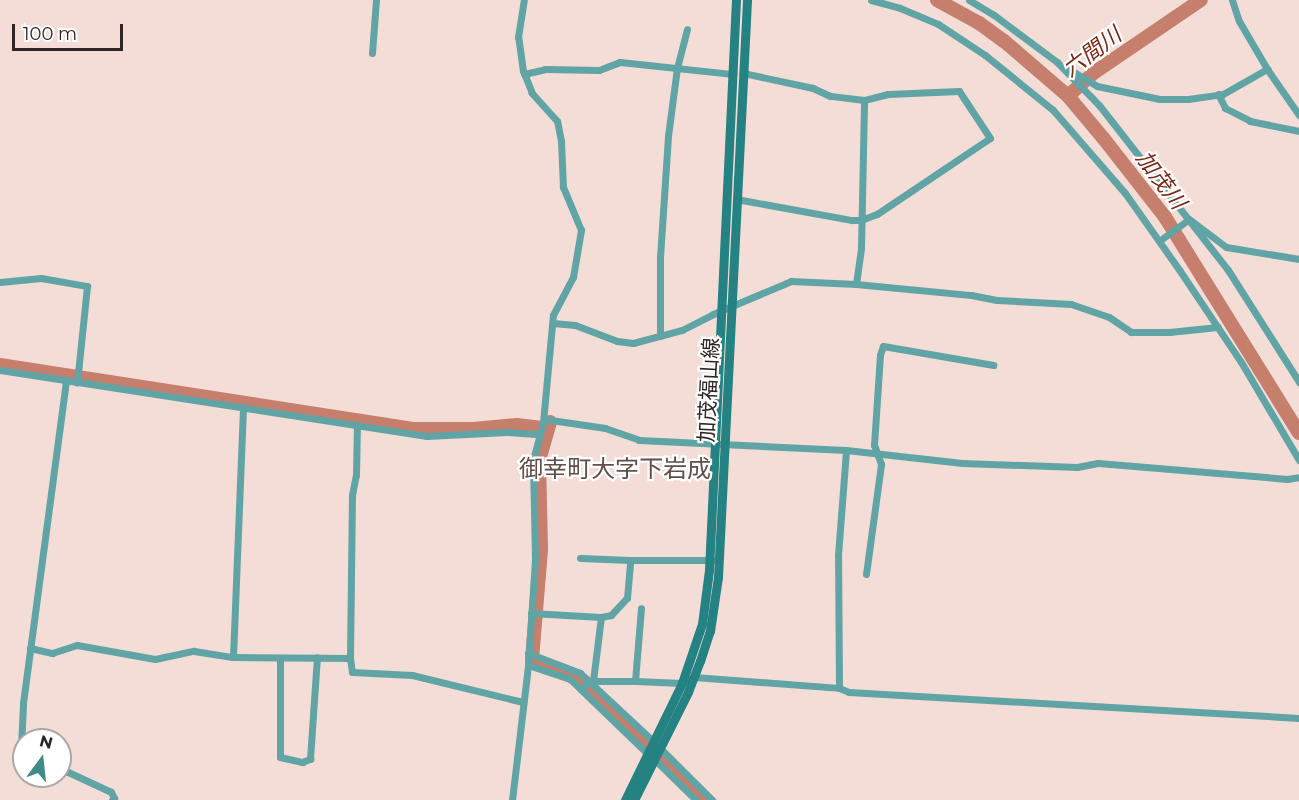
<!DOCTYPE html>
<meta charset="utf-8">
<style>
body{margin:0}
#map{position:relative;width:1299px;height:800px;overflow:hidden;background:#f4ddd7;font-family:Montserrat,"Noto Sans JP",sans-serif}
div>[style]{position:absolute}
[style*='--x']{left:calc(var(--x)*1px);top:calc(var(--y)*1px);width:calc(var(--w)*1px);rotate:calc(var(--a)*1deg)}
.river>*{height:14px;margin:-7px;padding:0 7px;transform-origin:7px;border-radius:7px;background:#c67e6d}
.minor>*{height:7px;margin:-3.5px;padding:0 3.5px;transform-origin:3.5px;border-radius:3.5px;background:#61a4a5}
.secondary>*{height:9px;margin:-4.5px;padding:0 4.5px;transform-origin:4.5px;border-radius:4.5px;background:#258283}
span{translate:-50% -50%;white-space:nowrap;text-align:center;line-height:1.15;-webkit-text-stroke:4.5px #fff;paint-order:stroke}
.street-label{font-size:21px;color:#2e2624}
.water-label{font-size:22px;color:#7d2714;font-style:italic}
.quarter-label{font-size:24px;color:#614e49}
.north{position:absolute;left:12px;top:728px;width:60px;height:60px;box-sizing:border-box;background:#fff;border:2px solid #aba8a7;border-radius:50%;rotate:15deg;font-size:16px;font-weight:700;line-height:24px;text-align:center;color:#2e2624}
.north::after{content:'';display:block;margin:auto;width:21px;height:27px;background:#418a8a;clip-path:polygon(50% 0,100% 100%,50% 72%,0 100%)}
.scale{position:absolute;left:12px;top:24px;width:111px;height:27px;box-sizing:border-box;border:3px solid #2e2624;border-top:0;padding-left:8px;font-size:18px;line-height:21px;white-space:nowrap;color:#2e2624;-webkit-text-stroke:4px #fff;paint-order:stroke}
</style>
<div id="map">
<div class="river">
<i style="--x:937;--y:0;--w:48;--a:28.7"></i>
<i style="--x:979;--y:23;--w:31;--a:36"></i>
<i style="--x:1004;--y:41;--w:84;--a:40.7"></i>
<i style="--x:1068;--y:96;--w:56;--a:50.1"></i>
<i style="--x:1104;--y:139;--w:99;--a:52"></i>
<i style="--x:1165;--y:217;--w:254;--a:58.2"></i>
<i style="--x:1068;--y:96;--w:36;--a:-42"></i>
<i style="--x:1095;--y:72;--w:128;--a:-34.2"></i>
<i style="--x:0;--y:365;--w:418;--a:8.8"></i>
<i style="--x:413;--y:429;--w:60;--a:0"></i>
<i style="--x:473;--y:429;--w:44;--a:-5.2"></i>
<i style="--x:517;--y:425;--w:31;--a:7"></i>
<i style="--x:550;--y:422;--w:40;--a:106"></i>
<i style="--x:539;--y:460;--w:90;--a:88.7"></i>
<i style="--x:541;--y:550;--w:109;--a:94.7"></i>
<i style="--x:532;--y:659;--w:56;--a:23.3"></i>
<i style="--x:583;--y:681;--w:170;--a:44.3"></i>
</div>
<div class="minor">
<i style="--x:871;--y:0;--w:30;--a:15"></i>
<i style="--x:900;--y:8;--w:41;--a:22.8"></i>
<i style="--x:938;--y:24;--w:56;--a:33.4"></i>
<i style="--x:985;--y:55;--w:87;--a:39"></i>
<i style="--x:1053;--y:110;--w:110;--a:49.1"></i>
<i style="--x:1125;--y:193;--w:95;--a:54.8"></i>
<i style="--x:1180;--y:271;--w:110;--a:56.2"></i>
<i style="--x:1241;--y:362;--w:114;--a:59.4"></i>
<i style="--x:969;--y:0;--w:29;--a:31"></i>
<i style="--x:994;--y:15;--w:79;--a:36.7"></i>
<i style="--x:1057;--y:62;--w:60;--a:45.7"></i>
<i style="--x:1099;--y:105;--w:209;--a:52"></i>
<i style="--x:1228;--y:270;--w:133;--a:57.6"></i>
<i style="--x:1232;--y:0;--w:22;--a:72"></i>
<i style="--x:1239;--y:21;--w:56;--a:59.7"></i>
<i style="--x:1267;--y:69;--w:56;--a:55.2"></i>
<i style="--x:372;--y:53;--w:53;--a:-85.7"></i>
<i style="--x:1067;--y:68;--w:35;--a:31"></i>
<i style="--x:1097;--y:86;--w:64;--a:11.7"></i>
<i style="--x:1160;--y:99;--w:28;--a:0"></i>
<i style="--x:1188;--y:99;--w:35;--a:-8"></i>
<i style="--x:1223;--y:94;--w:51;--a:-29.6"></i>
<i style="--x:524;--y:74;--w:22;--a:-13"></i>
<i style="--x:545;--y:69;--w:54;--a:1.1"></i>
<i style="--x:599;--y:70;--w:22;--a:-21"></i>
<i style="--x:620;--y:62;--w:114;--a:6.1"></i>
<i style="--x:1218;--y:94;--w:16;--a:63"></i>
<i style="--x:1225;--y:108;--w:28;--a:27"></i>
<i style="--x:1250;--y:121;--w:50;--a:11.5"></i>
<i style="--x:736;--y:199;--w:118;--a:10.3"></i>
<i style="--x:852;--y:220;--w:9;--a:0"></i>
<i style="--x:861;--y:220;--w:17;--a:-21"></i>
<i style="--x:877;--y:214;--w:136;--a:-33.9"></i>
<i style="--x:990;--y:138;--w:56;--a:-123.4"></i>
<i style="--x:959;--y:91;--w:71;--a:177.6"></i>
<i style="--x:888;--y:94;--w:25;--a:166"></i>
<i style="--x:864;--y:100;--w:34;--a:-173"></i>
<i style="--x:830;--y:96;--w:19;--a:-155"></i>
<i style="--x:813;--y:88;--w:72;--a:-167.9"></i>
<i style="--x:1159;--y:241;--w:37;--a:-36"></i>
<i style="--x:1189;--y:219;--w:46;--a:37.1"></i>
<i style="--x:1226;--y:247;--w:74;--a:9.3"></i>
<i style="--x:0;--y:282;--w:41;--a:-5.6"></i>
<i style="--x:41;--y:278;--w:47;--a:9.9"></i>
<i style="--x:87;--y:286;--w:97;--a:95.9"></i>
<i style="--x:856;--y:284;--w:36;--a:-82"></i>
<i style="--x:861;--y:248;--w:148;--a:-88.8"></i>
<i style="--x:553;--y:323;--w:22;--a:5"></i>
<i style="--x:575;--y:325;--w:45;--a:20.9"></i>
<i style="--x:617;--y:341;--w:16;--a:7"></i>
<i style="--x:633;--y:343;--w:51;--a:-14.9"></i>
<i style="--x:682;--y:330;--w:35;--a:-27"></i>
<i style="--x:713;--y:314;--w:85;--a:-22.9"></i>
<i style="--x:791;--y:281;--w:65;--a:2.6"></i>
<i style="--x:856;--y:284;--w:116;--a:5.5"></i>
<i style="--x:971;--y:295;--w:26;--a:11"></i>
<i style="--x:997;--y:300;--w:74;--a:3.1"></i>
<i style="--x:1071;--y:304;--w:40;--a:18.9"></i>
<i style="--x:1109;--y:317;--w:27;--a:34"></i>
<i style="--x:1131;--y:332;--w:38;--a:0"></i>
<i style="--x:1169;--y:332;--w:49;--a:-5.8"></i>
<i style="--x:660;--y:336;--w:79;--a:-90"></i>
<i style="--x:660;--y:257;--w:121;--a:-86.2"></i>
<i style="--x:668;--y:136;--w:69;--a:-82.5"></i>
<i style="--x:677;--y:68;--w:40;--a:-75.6"></i>
<i style="--x:0;--y:370;--w:432;--a:8.8"></i>
<i style="--x:427;--y:436;--w:80;--a:-2.9"></i>
<i style="--x:507;--y:432;--w:32;--a:4"></i>
<i style="--x:544;--y:419;--w:62;--a:8.4"></i>
<i style="--x:605;--y:428;--w:36;--a:19"></i>
<i style="--x:639;--y:440;--w:207;--a:2.8"></i>
<i style="--x:846;--y:450;--w:117;--a:6.4"></i>
<i style="--x:962;--y:463;--w:115;--a:2"></i>
<i style="--x:1077;--y:467;--w:21;--a:-11"></i>
<i style="--x:1098;--y:463;--w:190;--a:4.8"></i>
<i style="--x:1287;--y:479;--w:12;--a:-9"></i>
<i style="--x:580;--y:558;--w:50;--a:2.3"></i>
<i style="--x:866;--y:574;--w:111;--a:-82.2"></i>
<i style="--x:881;--y:464;--w:20;--a:-110"></i>
<i style="--x:874;--y:445;--w:90;--a:-86.2"></i>
<i style="--x:880;--y:355;--w:9;--a:-72"></i>
<i style="--x:883;--y:346;--w:112;--a:9.8"></i>
<i style="--x:531;--y:613;--w:70;--a:3.3"></i>
<i style="--x:601;--y:617;--w:10;--a:-11"></i>
<i style="--x:611;--y:615;--w:23;--a:-47"></i>
<i style="--x:627;--y:598;--w:38;--a:-85"></i>
<i style="--x:630;--y:560;--w:83;--a:0"></i>
<i style="--x:30;--y:648;--w:23;--a:13"></i>
<i style="--x:52;--y:653;--w:26;--a:-18"></i>
<i style="--x:77;--y:645;--w:79;--a:10.2"></i>
<i style="--x:155;--y:659;--w:40;--a:-12"></i>
<i style="--x:194;--y:651;--w:39;--a:9"></i>
<i style="--x:233;--y:657;--w:117;--a:0.5"></i>
<i style="--x:350;--y:658;--w:14;--a:82"></i>
<i style="--x:352;--y:672;--w:60;--a:2.9"></i>
<i style="--x:412;--y:675;--w:114;--a:13.7"></i>
<i style="--x:528;--y:653;--w:56;--a:21"></i>
<i style="--x:580;--y:673;--w:101;--a:43"></i>
<i style="--x:233;--y:657;--w:249;--a:-87.7"></i>
<i style="--x:280;--y:658;--w:99;--a:90"></i>
<i style="--x:280;--y:757;--w:23;--a:13"></i>
<i style="--x:302;--y:762;--w:9;--a:-21"></i>
<i style="--x:310;--y:759;--w:102;--a:-86.1"></i>
<i style="--x:350;--y:658;--w:163;--a:-89.3"></i>
<i style="--x:352;--y:495;--w:20;--a:-79"></i>
<i style="--x:356;--y:475;--w:50;--a:-88.9"></i>
<i style="--x:528;--y:665;--w:44;--a:18.4"></i>
<i style="--x:570;--y:679;--w:108;--a:43.9"></i>
<i style="--x:593;--y:681;--w:42;--a:0"></i>
<i style="--x:635;--y:681;--w:73;--a:-85.3"></i>
<i style="--x:635;--y:681;--w:47;--a:2.4"></i>
<i style="--x:682;--y:683;--w:13;--a:-27"></i>
<i style="--x:694;--y:677;--w:145;--a:4.3"></i>
<i style="--x:839;--y:688;--w:11;--a:22"></i>
<i style="--x:849;--y:692;--w:451;--a:3.3"></i>
<i style="--x:839;--y:688;--w:133;--a:-90.4"></i>
<i style="--x:838;--y:555;--w:105;--a:-85.6"></i>
<i style="--x:581;--y:689;--w:11;--a:-45"></i>
<i style="--x:589;--y:681;--w:4;--a:0"></i>
<i style="--x:593;--y:681;--w:64;--a:-82.9"></i>
<i style="--x:660;--y:748;--w:74;--a:45"></i>
<i style="--x:654;--y:759;--w:59;--a:44.3"></i>
<i style="--x:24;--y:770;--w:4;--a:180"></i>
<i style="--x:20;--y:770;--w:67;--a:-87.4"></i>
<i style="--x:23;--y:703;--w:326;--a:-82.4"></i>
<i style="--x:60;--y:771;--w:8;--a:7"></i>
<i style="--x:68;--y:772;--w:47;--a:24.9"></i>
<i style="--x:111;--y:792;--w:7;--a:63"></i>
<i style="--x:114;--y:798;--w:3;--a:135"></i>
<i style="--x:512;--y:800;--w:136;--a:-83.2"></i>
<i style="--x:528;--y:665;--w:106;--a:-86.2"></i>
<i style="--x:535;--y:559;--w:99;--a:-91.2"></i>
<i style="--x:533;--y:460;--w:39;--a:-75"></i>
<i style="--x:543;--y:422;--w:107;--a:-84.7"></i>
<i style="--x:553;--y:315;--w:43;--a:-62.2"></i>
<i style="--x:573;--y:277;--w:48;--a:-80.3"></i>
<i style="--x:581;--y:230;--w:47;--a:-112.7"></i>
<i style="--x:563;--y:187;--w:46;--a:-92.5"></i>
<i style="--x:561;--y:141;--w:20;--a:-101"></i>
<i style="--x:557;--y:121;--w:38;--a:-132"></i>
<i style="--x:532;--y:93;--w:24;--a:-112"></i>
<i style="--x:523;--y:71;--w:34;--a:-98"></i>
<i style="--x:518;--y:37;--w:37;--a:-81"></i>
</div>
<div class="secondary">
<i style="--x:625;--y:800;--w:130;--a:-64"></i>
<i style="--x:682;--y:683;--w:62;--a:-71.3"></i>
<i style="--x:702;--y:624;--w:54;--a:-82.6"></i>
<i style="--x:709;--y:570;--w:571;--a:-87.29"></i>
<i style="--x:634;--y:800;--w:121;--a:-63.4"></i>
<i style="--x:688;--y:692;--w:33;--a:-69"></i>
<i style="--x:700;--y:661;--w:32;--a:-72"></i>
<i style="--x:710;--y:631;--w:55;--a:-81.6"></i>
<i style="--x:718;--y:577;--w:578;--a:-87.12"></i>
</div>
<div class="street-label">
<span style="left:709px;top:390px;rotate:-87deg">加茂福山線</span>
</div>
<div class="water-label">
<span style="left:1092px;top:52px;rotate:-37deg">六間川</span>
<span style="left:1161px;top:180px;rotate:53deg">加茂川</span>
</div>
<div class="quarter-label">
<span style="left:615px;top:469px">御幸町大字下岩成</span>
</div>
<div class="north">N</div>
<div class="scale">100 m</div>
</div>
